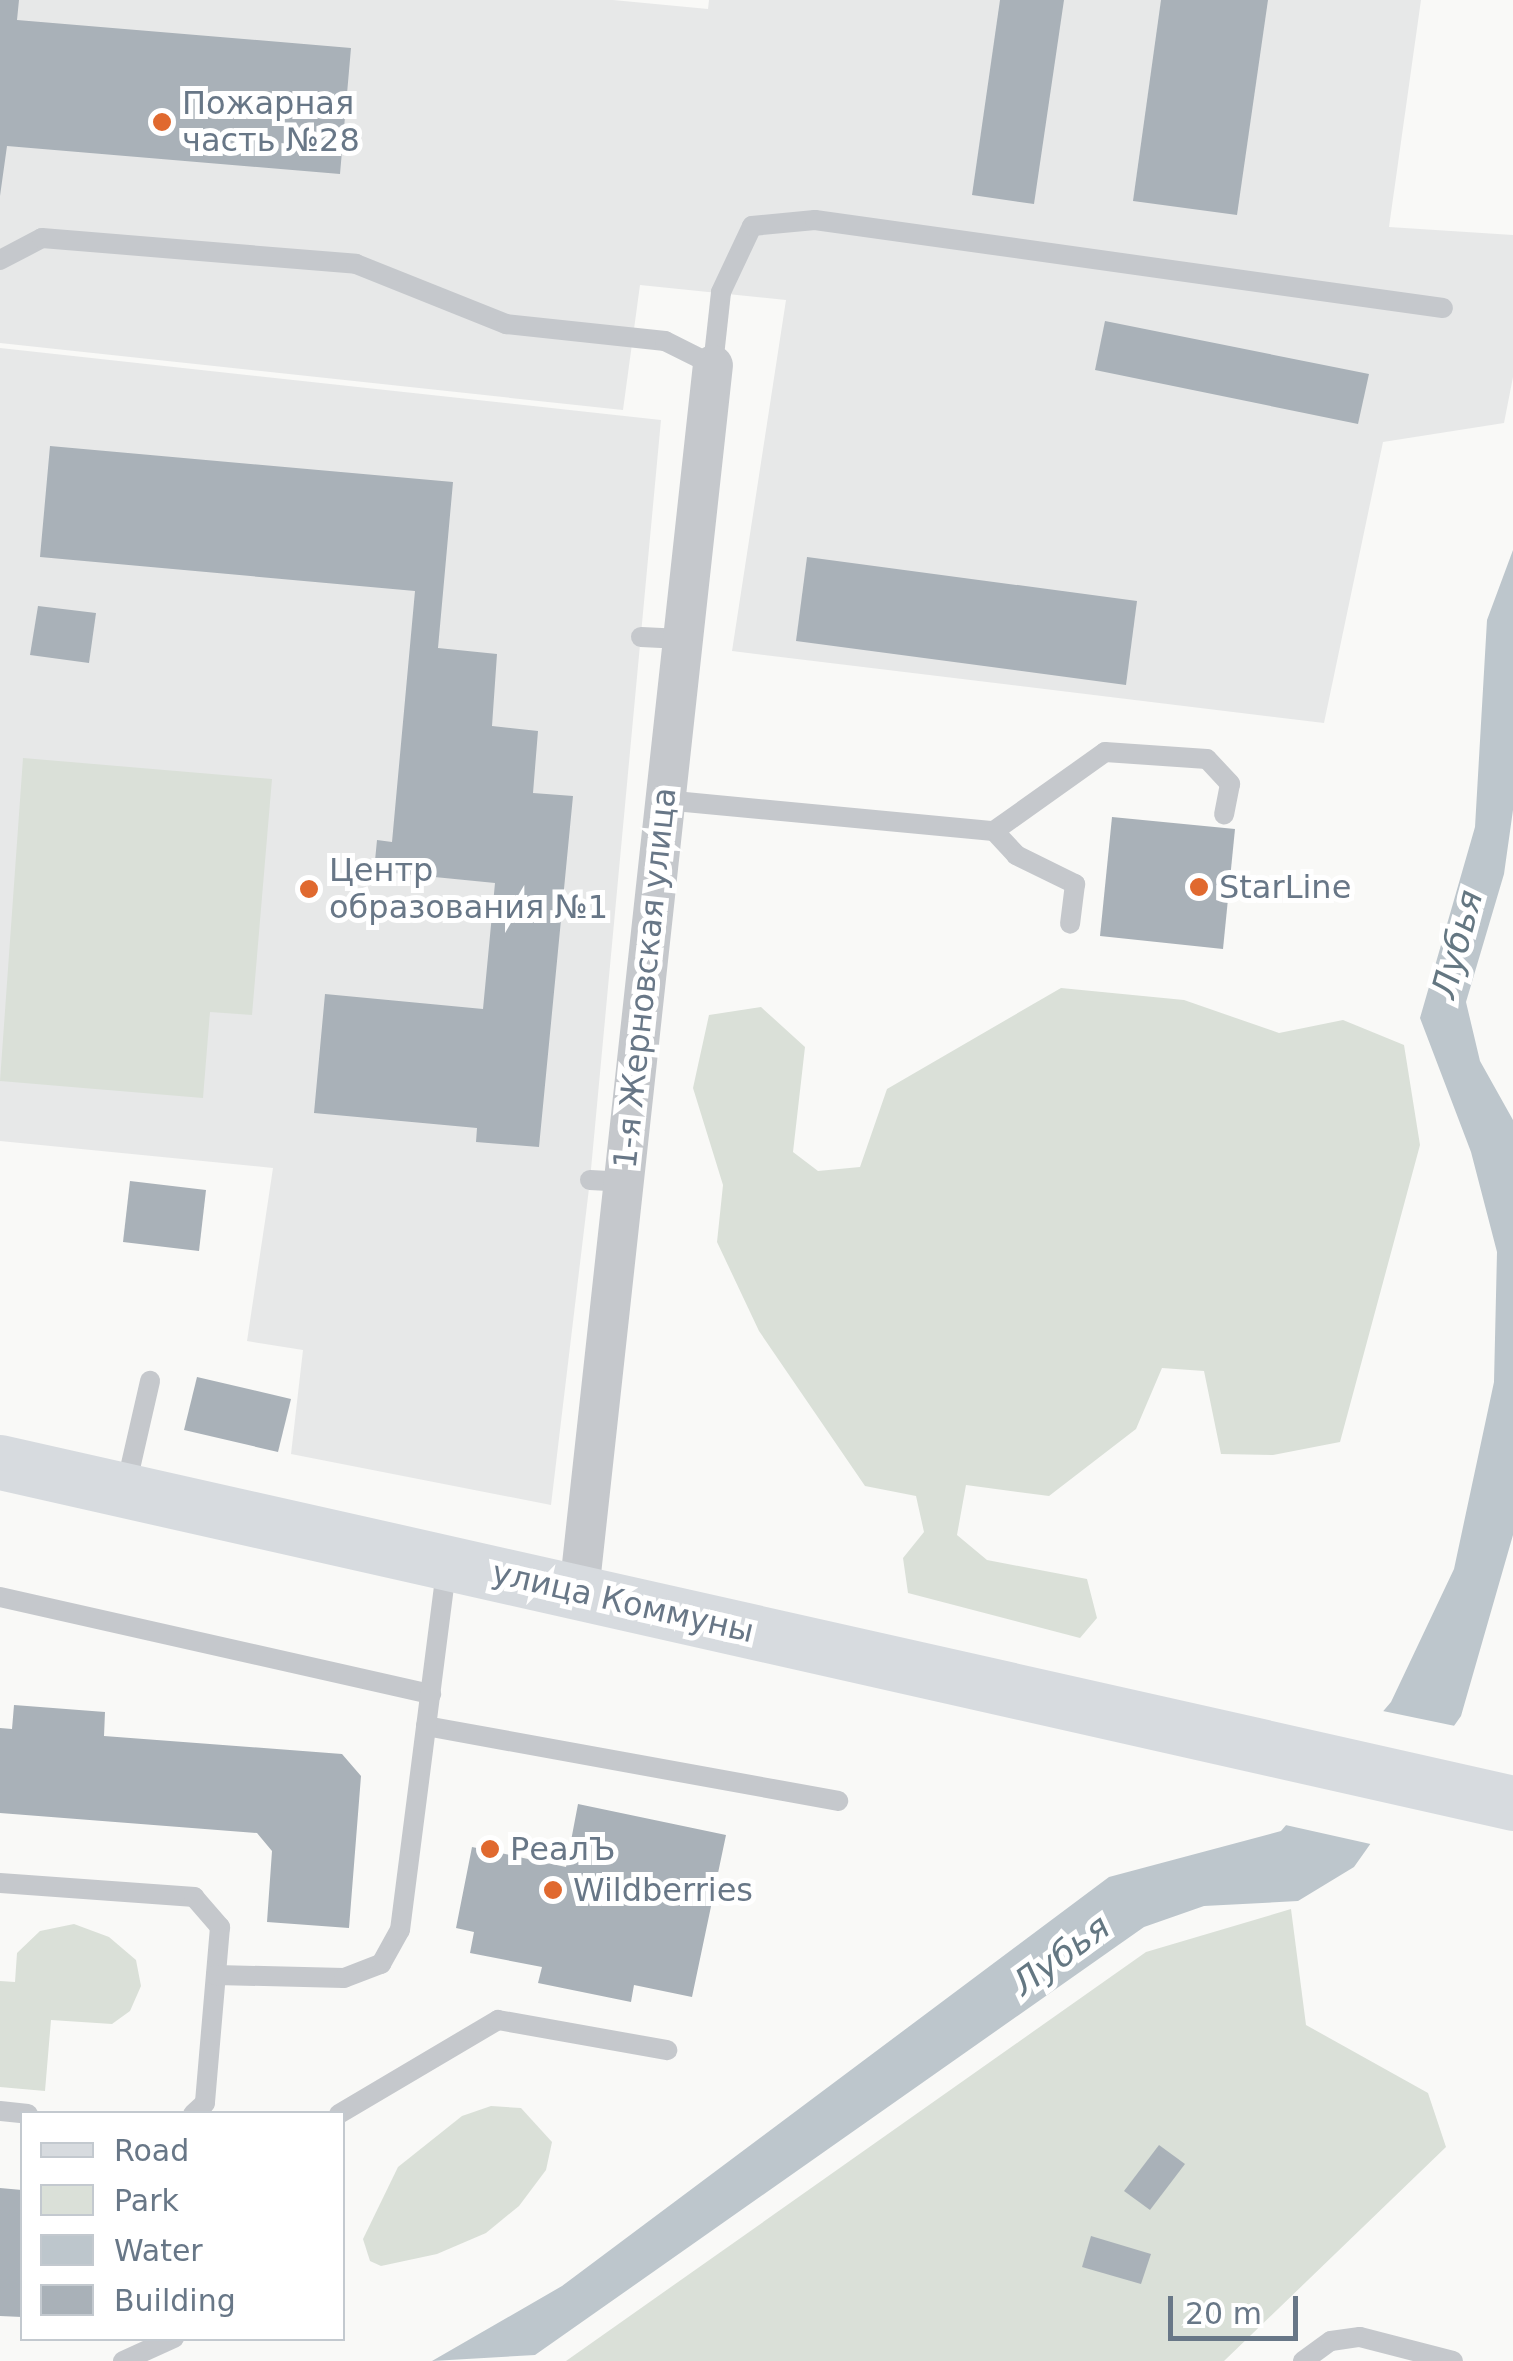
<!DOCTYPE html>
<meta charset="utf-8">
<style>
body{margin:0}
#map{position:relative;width:1513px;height:2361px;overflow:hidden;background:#f9f9f7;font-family:"DejaVu Sans",sans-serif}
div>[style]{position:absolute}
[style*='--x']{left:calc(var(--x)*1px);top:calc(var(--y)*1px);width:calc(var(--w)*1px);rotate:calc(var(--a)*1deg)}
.built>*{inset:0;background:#e7e8e8}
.green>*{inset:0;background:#dae0d8}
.water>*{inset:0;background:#bdc6cc}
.pier>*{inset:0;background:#f9f9f7}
.building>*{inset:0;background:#a9b1b8}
.service>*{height:20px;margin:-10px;padding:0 10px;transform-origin:10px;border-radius:10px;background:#c5c8cc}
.minor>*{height:40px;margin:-20px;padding:0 20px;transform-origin:20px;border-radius:20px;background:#c5c8cc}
.secondary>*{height:55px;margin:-27.5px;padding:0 27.5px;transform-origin:27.5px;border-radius:27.5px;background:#d7dbdf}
.dots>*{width:28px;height:28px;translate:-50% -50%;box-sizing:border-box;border:5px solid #fff;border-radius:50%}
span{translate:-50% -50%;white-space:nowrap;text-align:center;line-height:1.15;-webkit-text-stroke:10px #fff;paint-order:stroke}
.poi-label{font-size:32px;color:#687787}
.left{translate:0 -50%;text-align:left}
.street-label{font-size:32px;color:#687787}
.water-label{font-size:35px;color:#647782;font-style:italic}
.legend{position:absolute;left:20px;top:2111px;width:325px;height:230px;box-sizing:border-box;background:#fff;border:2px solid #c3c9cf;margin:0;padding:12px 18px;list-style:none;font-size:30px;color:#687787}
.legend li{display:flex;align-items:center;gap:20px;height:50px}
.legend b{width:50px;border:2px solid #c3c9cf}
.scale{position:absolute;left:1168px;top:2296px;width:130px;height:45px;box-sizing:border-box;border:5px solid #687787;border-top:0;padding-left:12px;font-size:30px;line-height:35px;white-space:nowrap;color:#687787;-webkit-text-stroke:8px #fff;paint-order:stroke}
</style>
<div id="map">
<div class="built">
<i style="clip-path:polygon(0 0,613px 0,708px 9px,709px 0,1421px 0,1389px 227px,1513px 235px,1513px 377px,1504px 423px,1383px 442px,1324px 723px,732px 651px,786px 300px,640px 285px,623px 410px,0 343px)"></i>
<i style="clip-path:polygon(0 348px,661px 420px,590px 1180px,551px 1505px,291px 1454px,303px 1350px,247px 1341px,273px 1168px,0 1141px)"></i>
</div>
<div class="green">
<i style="clip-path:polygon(23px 758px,272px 779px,252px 1015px,210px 1012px,203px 1098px,0 1081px)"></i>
<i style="clip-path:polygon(1061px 988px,1184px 1000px,1279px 1033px,1343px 1020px,1404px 1045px,1420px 1145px,1340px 1442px,1273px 1455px,1221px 1454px,1204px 1371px,1162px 1368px,1136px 1429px,1049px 1496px,966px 1485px,957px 1535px,987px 1560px,1087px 1579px,1097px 1618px,1080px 1638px,908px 1593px,903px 1558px,924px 1532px,916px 1496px,865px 1486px,759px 1331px,717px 1242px,723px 1185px,693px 1088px,709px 1015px,761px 1007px,805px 1047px,793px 1152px,818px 1171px,860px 1167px,887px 1089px)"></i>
<i style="clip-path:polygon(1291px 1909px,1306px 2025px,1428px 2093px,1446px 2147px,1224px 2361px,566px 2361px,1146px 1952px)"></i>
<i style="clip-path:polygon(74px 1924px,109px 1937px,136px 1960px,141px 1986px,130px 2011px,112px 2024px,51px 2020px,45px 2091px,0 2087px,0 1981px,15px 1982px,17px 1953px,40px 1931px)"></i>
<i style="clip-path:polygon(491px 2106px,521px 2108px,552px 2142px,546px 2170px,519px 2206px,486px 2233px,437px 2254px,381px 2266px,370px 2261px,363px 2239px,398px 2167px,462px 2116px)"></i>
</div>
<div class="water">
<i style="clip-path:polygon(1513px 550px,1513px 810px,1504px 874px,1466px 1002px,1480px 1061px,1513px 1120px,1513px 1535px,1461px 1716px,1354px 1867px,1298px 1901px,1204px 1906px,1144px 1927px,535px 2355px,432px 2361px,562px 2286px,1109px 1877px,1281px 1831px,1391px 1702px,1454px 1569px,1494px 1382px,1497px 1252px,1471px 1152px,1420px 1018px,1475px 827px,1487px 620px)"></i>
</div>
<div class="pier">
<i style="clip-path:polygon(1378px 1710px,1460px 1727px,1375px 1845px,1281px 1824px)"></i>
</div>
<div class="building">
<i style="clip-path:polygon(0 0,19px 0,17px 20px,351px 48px,340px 174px,7px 146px,0 196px)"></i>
<i style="clip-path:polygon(1000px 0,1064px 0,1034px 204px,972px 195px)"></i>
<i style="clip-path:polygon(1161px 0,1268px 0,1237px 215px,1133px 201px)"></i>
<i style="clip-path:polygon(1105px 321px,1369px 374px,1358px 424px,1095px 370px)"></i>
<i style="clip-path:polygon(50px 446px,453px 482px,438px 648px,497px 654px,492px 726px,538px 731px,533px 793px,573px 796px,539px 1147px,476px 1142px,477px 1128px,314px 1113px,325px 994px,483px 1009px,495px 883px,374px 871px,377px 840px,392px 842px,415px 591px,40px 557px)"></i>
<i style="clip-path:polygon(807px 557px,1137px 601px,1126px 685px,796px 641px)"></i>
<i style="clip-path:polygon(38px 606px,96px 613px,89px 663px,30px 655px)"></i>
<i style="clip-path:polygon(1112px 817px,1235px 829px,1223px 949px,1100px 936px)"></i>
<i style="clip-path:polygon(130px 1181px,206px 1190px,199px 1251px,123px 1242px)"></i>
<i style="clip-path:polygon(197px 1377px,291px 1399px,278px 1452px,184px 1430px)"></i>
<i style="clip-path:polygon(14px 1705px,105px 1712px,104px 1736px,342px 1754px,361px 1776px,349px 1928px,267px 1922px,272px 1851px,257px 1833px,0 1813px,0 1728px,12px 1729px)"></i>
<i style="clip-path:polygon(578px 1804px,726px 1835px,692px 1997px,634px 1985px,631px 2002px,538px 1983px,542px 1967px,470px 1953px,474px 1932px,456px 1928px,472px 1847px,566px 1867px)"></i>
<i style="clip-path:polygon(1159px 2145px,1185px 2164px,1150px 2210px,1124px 2191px)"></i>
<i style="clip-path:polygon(0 2188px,22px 2190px,22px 2317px,0 2316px)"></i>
<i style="clip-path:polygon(1091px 2236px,1151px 2254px,1141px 2284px,1082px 2267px)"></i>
</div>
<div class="service">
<i style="--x:0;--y:260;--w:47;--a:-27.6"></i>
<i style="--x:42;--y:238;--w:315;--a:4.7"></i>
<i style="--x:356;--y:264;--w:162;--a:21.8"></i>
<i style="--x:506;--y:324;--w:160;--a:6.1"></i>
<i style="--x:665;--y:341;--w:54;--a:26.6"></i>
<i style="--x:713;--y:365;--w:73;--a:-83.7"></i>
<i style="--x:721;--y:292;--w:73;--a:-64.8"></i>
<i style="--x:752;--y:226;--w:63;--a:-5.4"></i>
<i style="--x:815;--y:220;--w:634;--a:7.98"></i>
<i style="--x:641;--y:637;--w:41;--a:2.8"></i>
<i style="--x:664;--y:800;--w:331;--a:5.4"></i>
<i style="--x:994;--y:831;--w:33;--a:47"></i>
<i style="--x:1016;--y:855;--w:66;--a:26.2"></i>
<i style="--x:1075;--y:884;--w:40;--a:97.1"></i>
<i style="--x:994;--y:831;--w:136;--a:-35.4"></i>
<i style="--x:1105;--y:752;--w:102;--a:3.9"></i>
<i style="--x:1207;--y:759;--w:34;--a:47"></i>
<i style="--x:1230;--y:784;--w:31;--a:101"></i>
<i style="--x:590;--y:1180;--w:33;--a:3"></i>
<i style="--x:126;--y:1486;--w:108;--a:-77.1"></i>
<i style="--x:0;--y:1597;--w:442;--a:12.7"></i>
<i style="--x:426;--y:1726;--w:419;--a:10.3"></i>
<i style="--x:0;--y:1883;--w:195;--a:4.1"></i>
<i style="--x:194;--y:1897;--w:40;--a:49"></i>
<i style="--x:220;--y:1927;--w:177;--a:94.9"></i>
<i style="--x:205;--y:2103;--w:16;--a:137"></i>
<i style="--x:216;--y:1975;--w:128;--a:1.3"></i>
<i style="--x:344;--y:1978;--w:40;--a:-21"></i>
<i style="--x:381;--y:1964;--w:39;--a:-61"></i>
<i style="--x:400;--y:1930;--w:369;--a:-82.7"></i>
<i style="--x:0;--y:2111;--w:28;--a:6"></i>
<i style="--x:339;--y:2114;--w:185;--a:-30.6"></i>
<i style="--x:498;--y:2020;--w:172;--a:10.1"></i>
<i style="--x:123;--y:2361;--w:56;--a:-24.3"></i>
<i style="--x:1303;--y:2361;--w:34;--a:-36"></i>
<i style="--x:1331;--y:2341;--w:29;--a:-8"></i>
<i style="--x:1360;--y:2337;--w:96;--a:14.5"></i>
</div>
<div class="minor">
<i style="--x:579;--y:1592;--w:1234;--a:-83.77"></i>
</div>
<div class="secondary">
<i style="--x:0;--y:1462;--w:1551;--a:12.7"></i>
</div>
<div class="dots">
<i style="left:162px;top:122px;background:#e0692f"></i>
<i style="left:1199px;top:887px;background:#e0692f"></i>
<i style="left:309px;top:889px;background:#e0692f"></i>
<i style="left:490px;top:1849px;background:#e0692f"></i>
<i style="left:553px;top:1890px;background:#e0692f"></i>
</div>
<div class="poi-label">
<span class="left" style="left:182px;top:122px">Пожарная<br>часть №28</span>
<span class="left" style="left:329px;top:889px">Центр<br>образования №1</span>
<span class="left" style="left:1219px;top:887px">StarLine</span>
<span class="left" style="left:510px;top:1849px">РеалЪ</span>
<span class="left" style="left:573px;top:1890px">Wildberries</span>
</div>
<div class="street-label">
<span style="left:645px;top:978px;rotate:-84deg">1-я Жерновская улица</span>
<span style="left:623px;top:1602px;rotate:13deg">улица Коммуны</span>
</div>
<div class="water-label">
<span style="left:1457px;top:944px;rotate:-75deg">Лубья</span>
<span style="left:1061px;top:1955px;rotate:-36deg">Лубья</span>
</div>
<ul class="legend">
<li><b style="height:12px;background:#d7dbdf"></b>Road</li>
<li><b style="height:28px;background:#dae0d8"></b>Park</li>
<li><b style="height:28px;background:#bdc6cc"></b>Water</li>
<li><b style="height:28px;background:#a9b1b8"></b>Building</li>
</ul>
<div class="scale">20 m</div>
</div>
